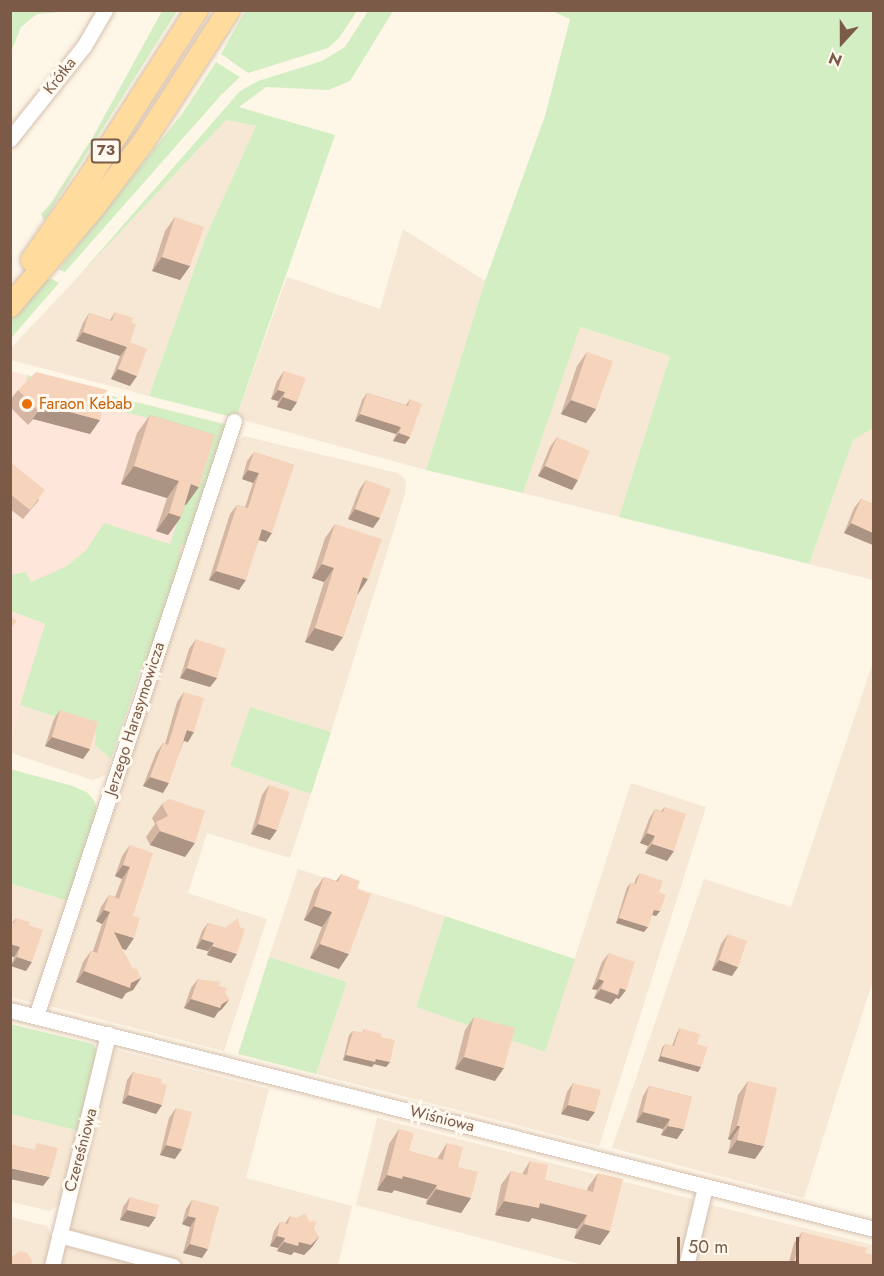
<!DOCTYPE html>
<meta charset="utf-8">
<style>
body{margin:0}
#map{position:relative;width:884px;height:1276px;overflow:hidden;background:#fef6e7;font-family:Jost,sans-serif}
div>[style]{position:absolute}
[style*='--x']{left:calc(var(--x)*1px);top:calc(var(--y)*1px);width:calc(var(--w)*1px);rotate:calc(var(--a)*1deg)}
.residential>*{inset:0;background:#f7e8d5}
.commercial>*{inset:0;background:#ffe6da}
.green>*{inset:0;background:#d4eec3}
.roads{filter:drop-shadow(0 0 2px #d4bfae) drop-shadow(0 0 2px #d4bfae)}
.minor>*{height:15px;margin:-7.5px;padding:0 7.5px;transform-origin:7.5px;border-radius:7.5px;background:#fff}
.primary>*{height:22px;margin:-11px;padding:0 11px;transform-origin:11px;border-radius:11px;background:#ffdc9d}
.wall>*{inset:0;background:#d4b6a2}
.shaded-wall>*{inset:0;background:#ac9484}
.building>*{inset:0;background:#f6d4bc}
.dots>*{width:16px;height:16px;translate:-50% -50%;box-sizing:border-box;border:3px solid #fff9ef;border-radius:50%}
span{translate:-50% -50%;white-space:nowrap;text-align:center;line-height:1.15;-webkit-text-stroke:6px #fff9ef;paint-order:stroke}
.shield-label span{padding:2px 4px;background:#fff9ef;border:2px solid;border-radius:4px;-webkit-text-stroke-width:0}
.shield-label{font-size:15px;color:#7b5b48;font-weight:700}
.street-label{font-size:16px;color:#7b5b48}
.food-label{font-size:16px;color:#c56008}
.left{translate:0 -50%;text-align:left}
.frame{position:absolute;inset:0;border:12px solid #7b5b48;pointer-events:none}
.north{position:absolute;left:812px;top:12px;width:60px;height:60px;-webkit-text-stroke:4px #fff9ef;paint-order:stroke;rotate:201deg;font-size:16px;font-weight:700;line-height:24px;text-align:center;color:#7b5b48}
.north::after{content:'';display:block;margin:auto;width:21px;height:27px;background:#7b5b48;clip-path:polygon(50% 0,100% 100%,50% 72%,0 100%)}
.scale{position:absolute;left:677px;top:1237px;width:122px;height:27px;box-sizing:border-box;border:3px solid #7b5b48;border-top:0;padding-left:8px;font-size:18px;line-height:21px;white-space:nowrap;color:#7b5b48;-webkit-text-stroke:4px #fff9ef;paint-order:stroke}
</style>
<div id="map">
<div class="residential">
<i style="clip-path:polygon(226px 120px,256px 126px,206px 236px,149px 396px,11px 360px,10px 349px)"></i>
<i style="clip-path:polygon(403px 229px,485px 281px,426px 470px,236px 418px,287px 277px,380px 309px)"></i>
<i style="clip-path:polygon(579px 327px,670px 356px,619px 517px,523px 493px)"></i>
<i style="clip-path:polygon(872px 427px,873px 428px,873px 580px,809px 564px,853px 439px)"></i>
<i style="clip-path:polygon(244px 436px,398px 473px,406px 480px,405px 494px,331px 732px,250px 707px,230px 766px,311px 794px,290px 858px,207px 833px,188px 893px,267px 919px,224px 1051px,49px 1006px,235px 444px)"></i>
<i style="clip-path:polygon(873px 662px,873px 980px,804px 1198px,612px 1148px,704px 879px,791px 907px)"></i>
<i style="clip-path:polygon(20px 705px,97px 730px,95px 745px,111px 759px,106px 775px,93px 780px,11px 753px,11px 738px)"></i>
<i style="clip-path:polygon(631px 783px,706px 807px,599px 1146px,316px 1074px,347px 982px,269px 957px,298px 869px,445px 916px,416px 1007px,545px 1051px)"></i>
<i style="clip-path:polygon(10px 884px,68px 901px,33px 1003px,11px 997px)"></i>
<i style="clip-path:polygon(113px 1049px,269px 1089px,246px 1178px,352px 1206px,338px 1265px,58px 1266px)"></i>
<i style="clip-path:polygon(11px 1114px,79px 1131px,61px 1203px,50px 1211px,11px 1202px)"></i>
<i style="clip-path:polygon(377px 1118px,692px 1199px,693px 1209px,679px 1265px,587px 1266px,356px 1205px)"></i>
<i style="clip-path:polygon(711px 1205px,873px 1245px,873px 1265px,694px 1266px,705px 1214px)"></i>
<i style="clip-path:polygon(11px 1217px,47px 1226px,52px 1238px,45px 1265px,11px 1266px)"></i>
</div>
<div class="commercial">
<i style="clip-path:polygon(10px 371px,224px 424px,185px 558px,11px 596px)"></i>
<i style="clip-path:polygon(11px 611px,45px 624px,11px 738px)"></i>
</div>
<div class="green">
<i style="clip-path:polygon(12px 11px,12px 10px,73px 11px,37px 14px,21px 27px,11px 52px)"></i>
<i style="clip-path:polygon(162px 11px,177px 11px,44px 221px,41px 214px,51px 203px,94px 135px)"></i>
<i style="clip-path:polygon(245px 11px,245px 10px,357px 11px,339px 38px,328px 48px,248px 73px,221px 54px)"></i>
<i style="clip-path:polygon(368px 11px,393px 11px,350px 81px,328px 90px,266px 87px,239px 107px,335px 135px,236px 418px,149px 396px,206px 236px,256px 126px,226px 120px,77px 278px,240px 91px,258px 81px,322px 61px,345px 47px)"></i>
<i style="clip-path:polygon(552px 11px,873px 11px,873px 428px,853px 440px,809px 564px,619px 517px,670px 356px,580px 327px,523px 493px,426px 470px,485px 281px,545px 116px,570px 19px)"></i>
<i style="clip-path:polygon(216px 62px,240px 77px,221px 95px,65px 272px,62px 271px,59px 269px,182px 114px)"></i>
<i style="clip-path:polygon(52px 279px,59px 283px,11px 338px,11px 316px,41px 280px)"></i>
<i style="clip-path:polygon(27px 375px,224px 424px,228px 430px,190px 544px,181px 545px,180px 552px,185px 558px,151px 662px,142px 666px,111px 759px,95px 745px,96px 730px,20px 705px,45px 624px,11px 611px,10px 575px,26px 572px,31px 582px,67px 566px,86px 550px,104px 523px,170px 544px,183px 504px,197px 431px,26px 386px)"></i>
<i style="clip-path:polygon(250px 707px,331px 732px,311px 794px,230px 766px)"></i>
<i style="clip-path:polygon(10px 769px,73px 786px,88px 793px,95px 802px,97px 815px,68px 901px,11px 884px)"></i>
<i style="clip-path:polygon(445px 916px,575px 959px,545px 1052px,416px 1007px)"></i>
<i style="clip-path:polygon(269px 957px,347px 982px,316px 1074px,238px 1054px)"></i>
<i style="clip-path:polygon(10px 1024px,93px 1044px,96px 1049px,95px 1066px,79px 1131px,11px 1114px)"></i>
</div>
<div class="roads">
<div class="minor">
<i style="--x:10;--y:139;--w:119;--a:-51.5"></i>
<i style="--x:84;--y:46;--w:42;--a:-59.7"></i>
<i style="--x:10;--y:1010;--w:891;--a:14.22"></i>
<i style="--x:36;--y:1016;--w:627;--a:-71.59"></i>
<i style="--x:59;--y:1235;--w:118;--a:15.2"></i>
<i style="--x:52;--y:1266;--w:239;--a:-76.4"></i>
<i style="--x:686;--y:1266;--w:81;--a:-76.5"></i>
</div>
<div class="primary">
<i style="--x:32;--y:260;--w:103;--a:-55.2"></i>
<i style="--x:91;--y:175;--w:196;--a:-57.3"></i>
<i style="--x:10;--y:306;--w:131;--a:-49.6"></i>
<i style="--x:95;--y:206;--w:81;--a:-53"></i>
<i style="--x:144;--y:141;--w:156;--a:-57"></i>
</div>
</div>
<div class="wall">
<i style="clip-path:polygon(175px 217px,190px 266px,180px 280px,152px 271px,165px 231px)"></i>
<i style="clip-path:polygon(115px 312px,132px 323px,130px 342px,130px 386px,111px 379px,120px 356px,76px 341px,83px 323px,89px 313px,110px 320px)"></i>
<i style="clip-path:polygon(587px 352px,596px 409px,586px 423px,561px 414px,577px 366px)"></i>
<i style="clip-path:polygon(284px 371px,297px 402px,291px 411px,277px 407px,278px 401px,271px 399px,277px 381px)"></i>
<i style="clip-path:polygon(18px 390px,100px 420px,90px 434px,33px 419px,28px 425px,10px 407px,10px 400px)"></i>
<i style="clip-path:polygon(367px 393px,406px 405px,410px 399px,410px 437px,405px 444px,393px 441px,396px 434px,355px 421px,362px 400px)"></i>
<i style="clip-path:polygon(150px 415px,215px 435px,186px 505px,185px 504px,181px 517px,168px 535px,156px 531px,167px 498px,121px 484px,137px 433px)"></i>
<i style="clip-path:polygon(557px 437px,578px 480px,572px 490px,538px 476px,550px 447px)"></i>
<i style="clip-path:polygon(254px 452px,294px 465px,266px 542px,259px 540px,239px 590px,209px 580px,230px 514px,237px 505px,245px 507px,253px 483px,242px 479px,247px 461px)"></i>
<i style="clip-path:polygon(10px 462px,39px 500px,23px 519px,10px 509px)"></i>
<i style="clip-path:polygon(366px 480px,380px 518px,373px 528px,348px 519px,359px 490px)"></i>
<i style="clip-path:polygon(861px 499px,873px 504px,873px 545px,844px 533px,854px 508px)"></i>
<i style="clip-path:polygon(335px 524px,358px 594px,358px 593px,343px 637px,333px 651px,305px 642px,324px 582px,312px 578px,325px 538px)"></i>
<i style="clip-path:polygon(196px 639px,217px 678px,210px 687px,180px 678px,189px 649px)"></i>
<i style="clip-path:polygon(184px 692px,188px 742px,184px 741px,163px 793px,143px 786px,156px 753px,163px 743px,165px 744px,177px 702px)"></i>
<i style="clip-path:polygon(60px 710px,90px 749px,83px 759px,45px 746px,54px 719px)"></i>
<i style="clip-path:polygon(269px 785px,270px 840px,251px 834px,262px 795px)"></i>
<i style="clip-path:polygon(170px 799px,185px 857px,150px 845px,146px 837px,155px 824px,152px 818px,162px 804px)"></i>
<i style="clip-path:polygon(665px 807px,667px 861px,645px 853px,648px 846px,640px 843px,649px 819px,655px 809px,661px 811px)"></i>
<i style="clip-path:polygon(130px 845px,133px 916px,126px 950px,122px 949px,132px 968px,141px 978px,133px 990px,126px 993px,122px 999px,76px 982px,83px 962px,91px 951px,93px 951px,102px 924px,96px 921px,101px 907px,109px 895px,115px 897px,122px 879px,115px 876px,122px 856px)"></i>
<i style="clip-path:polygon(640px 873px,659px 892px,660px 911px,656px 916px,652px 915px,644px 932px,616px 923px,627px 887px,631px 883px,634px 884px,636px 878px)"></i>
<i style="clip-path:polygon(341px 874px,357px 889px,339px 969px,310px 958px,322px 927px,304px 920px,314px 891px,324px 877px,336px 881px)"></i>
<i style="clip-path:polygon(16px 918px,29px 925px,26px 971px,11px 966px,14px 957px,10px 956px,10px 922px,12px 923px)"></i>
<i style="clip-path:polygon(208px 923px,225px 928px,240px 927px,231px 963px,207px 955px,208px 951px,196px 948px,202px 931px)"></i>
<i style="clip-path:polygon(728px 934px,732px 976px,712px 970px,721px 944px)"></i>
<i style="clip-path:polygon(609px 953px,626px 990px,619px 999px,616px 998px,611px 1004px,594px 998px,597px 990px,592px 989px,602px 962px)"></i>
<i style="clip-path:polygon(198px 979px,219px 986px,225px 993px,229px 1000px,222px 1009px,218px 1012px,214px 1018px,184px 1008px,191px 988px)"></i>
<i style="clip-path:polygon(474px 1017px,495px 1081px,455px 1069px,465px 1030px)"></i>
<i style="clip-path:polygon(680px 1028px,697px 1044px,701px 1067px,698px 1072px,658px 1061px,662px 1048px,665px 1044px,672px 1046px,677px 1033px)"></i>
<i style="clip-path:polygon(364px 1029px,381px 1037px,390px 1062px,386px 1067px,374px 1064px,372px 1067px,343px 1060px,349px 1035px,353px 1031px,362px 1033px)"></i>
<i style="clip-path:polygon(133px 1072px,161px 1083px,162px 1105px,156px 1114px,122px 1103px,127px 1080px)"></i>
<i style="clip-path:polygon(748px 1081px,755px 1159px,728px 1153px,731px 1140px,728px 1139px,738px 1095px)"></i>
<i style="clip-path:polygon(573px 1083px,595px 1112px,588px 1121px,561px 1114px,567px 1092px)"></i>
<i style="clip-path:polygon(649px 1086px,692px 1097px,677px 1139px,661px 1135px,663px 1129px,636px 1122px,643px 1096px)"></i>
<i style="clip-path:polygon(176px 1108px,175px 1159px,160px 1155px,169px 1118px)"></i>
<i style="clip-path:polygon(399px 1129px,409px 1151px,437px 1159px,447px 1143px,471px 1198px,461px 1213px,426px 1204px,427px 1199px,394px 1190px,392px 1193px,377px 1190px,389px 1144px)"></i>
<i style="clip-path:polygon(530px 1161px,545px 1180px,587px 1191px,588px 1187px,598px 1173px,610px 1231px,600px 1245px,574px 1238px,577px 1229px,532px 1218px,529px 1222px,495px 1215px,501px 1185px,511px 1171px,522px 1174px)"></i>
<i style="clip-path:polygon(130px 1197px,149px 1227px,120px 1220px,123px 1207px)"></i>
<i style="clip-path:polygon(192px 1200px,219px 1207px,202px 1258px,183px 1253px,190px 1227px,182px 1224px,186px 1209px)"></i>
<i style="clip-path:polygon(290px 1216px,314px 1230px,319px 1237px,312px 1247px,304px 1255px,294px 1252px,291px 1255px,277px 1251px,278px 1248px,270px 1246px,274px 1231px,280px 1222px,285px 1223px)"></i>
<i style="clip-path:polygon(802px 1232px,865px 1253px,873px 1266px,788px 1266px,794px 1243px)"></i>
</div>
<div class="shaded-wall">
<i style="clip-path:polygon(162px 257px,190px 266px,180px 280px,152px 271px)"></i>
<i style="clip-path:polygon(83px 332px,127px 347px,120px 356px,76px 341px)"></i>
<i style="clip-path:polygon(118px 369px,137px 376px,130px 386px,111px 379px)"></i>
<i style="clip-path:polygon(278px 390px,285px 392px,278px 401px,271px 399px)"></i>
<i style="clip-path:polygon(283px 397px,297px 402px,291px 411px,277px 407px)"></i>
<i style="clip-path:polygon(571px 400px,596px 409px,586px 423px,561px 414px)"></i>
<i style="clip-path:polygon(43px 405px,100px 420px,90px 434px,33px 419px,28px 425px)"></i>
<i style="clip-path:polygon(360px 414px,401px 427px,396px 434px,355px 421px)"></i>
<i style="clip-path:polygon(399px 433px,410px 437px,405px 444px,393px 441px)"></i>
<i style="clip-path:polygon(134px 466px,179px 481px,167px 498px,121px 484px)"></i>
<i style="clip-path:polygon(545px 466px,578px 480px,572px 490px,538px 476px)"></i>
<i style="clip-path:polygon(248px 470px,259px 473px,253px 483px,242px 479px)"></i>
<i style="clip-path:polygon(191px 484px,199px 487px,186px 505px,179px 502px)"></i>
<i style="clip-path:polygon(355px 509px,380px 518px,373px 528px,348px 519px)"></i>
<i style="clip-path:polygon(169px 513px,181px 517px,168px 535px,156px 531px)"></i>
<i style="clip-path:polygon(851px 523px,873px 533px,873px 545px,844px 533px)"></i>
<i style="clip-path:polygon(262px 529px,272px 533px,266px 542px,255px 539px)"></i>
<i style="clip-path:polygon(322px 564px,334px 568px,324px 582px,312px 578px)"></i>
<i style="clip-path:polygon(216px 571px,246px 580px,239px 590px,209px 580px)"></i>
<i style="clip-path:polygon(363px 577px,368px 579px,358px 594px,353px 592px)"></i>
<i style="clip-path:polygon(315px 628px,343px 637px,333px 651px,305px 642px)"></i>
<i style="clip-path:polygon(187px 668px,217px 678px,210px 687px,180px 678px)"></i>
<i style="clip-path:polygon(187px 730px,194px 732px,188px 742px,181px 740px)"></i>
<i style="clip-path:polygon(52px 737px,90px 749px,83px 759px,45px 746px)"></i>
<i style="clip-path:polygon(150px 777px,169px 783px,163px 793px,143px 786px)"></i>
<i style="clip-path:polygon(258px 824px,277px 830px,270px 840px,251px 834px)"></i>
<i style="clip-path:polygon(160px 831px,195px 843px,185px 857px,150px 845px)"></i>
<i style="clip-path:polygon(647px 833px,655px 836px,648px 846px,640px 843px)"></i>
<i style="clip-path:polygon(652px 844px,674px 851px,667px 861px,645px 853px)"></i>
<i style="clip-path:polygon(123px 865px,130px 867px,122px 879px,115px 876px)"></i>
<i style="clip-path:polygon(314px 906px,332px 912px,322px 927px,304px 920px)"></i>
<i style="clip-path:polygon(104px 910px,110px 912px,102px 924px,96px 921px)"></i>
<i style="clip-path:polygon(654px 910px,660px 911px,656px 916px,650px 914px)"></i>
<i style="clip-path:polygon(619px 918px,648px 927px,644px 932px,616px 923px)"></i>
<i style="clip-path:polygon(114px 932px,134px 938px,126px 950px,106px 943px)"></i>
<i style="clip-path:polygon(202px 939px,214px 943px,208px 951px,196px 948px)"></i>
<i style="clip-path:polygon(10px 944px,20px 947px,14px 957px,10px 956px)"></i>
<i style="clip-path:polygon(320px 944px,349px 954px,339px 969px,310px 958px)"></i>
<i style="clip-path:polygon(212px 946px,237px 954px,231px 963px,207px 955px)"></i>
<i style="clip-path:polygon(17px 957px,32px 962px,26px 971px,11px 966px)"></i>
<i style="clip-path:polygon(719px 960px,738px 967px,732px 976px,712px 970px)"></i>
<i style="clip-path:polygon(84px 971px,141px 978px,133px 990px,126px 993px,122px 999px,76px 982px)"></i>
<i style="clip-path:polygon(599px 979px,604px 981px,597px 990px,592px 989px)"></i>
<i style="clip-path:polygon(620px 988px,626px 990px,619px 999px,616px 998px,611px 1004px,594px 998px,601px 989px)"></i>
<i style="clip-path:polygon(191px 999px,222px 1004px,229px 1000px,222px 1009px,218px 1012px,214px 1018px,184px 1008px)"></i>
<i style="clip-path:polygon(346px 1055px,376px 1059px,390px 1062px,386px 1067px,374px 1064px,372px 1067px,343px 1060px)"></i>
<i style="clip-path:polygon(661px 1056px,701px 1067px,698px 1072px,658px 1061px)"></i>
<i style="clip-path:polygon(464px 1057px,504px 1068px,495px 1081px,455px 1069px)"></i>
<i style="clip-path:polygon(128px 1095px,162px 1105px,156px 1114px,122px 1103px)"></i>
<i style="clip-path:polygon(568px 1105px,595px 1112px,588px 1121px,561px 1114px)"></i>
<i style="clip-path:polygon(643px 1112px,670px 1119px,663px 1129px,636px 1122px)"></i>
<i style="clip-path:polygon(668px 1126px,684px 1129px,677px 1139px,661px 1135px)"></i>
<i style="clip-path:polygon(737px 1126px,740px 1126px,731px 1140px,728px 1139px)"></i>
<i style="clip-path:polygon(737px 1140px,764px 1146px,755px 1159px,728px 1153px)"></i>
<i style="clip-path:polygon(166px 1145px,182px 1149px,175px 1159px,160px 1155px)"></i>
<i style="clip-path:polygon(10px 1168px,50px 1177px,43px 1186px,10px 1179px)"></i>
<i style="clip-path:polygon(387px 1175px,403px 1176px,437px 1185px,427px 1199px,394px 1190px,392px 1193px,377px 1190px)"></i>
<i style="clip-path:polygon(436px 1189px,471px 1198px,461px 1213px,426px 1204px)"></i>
<i style="clip-path:polygon(504px 1201px,540px 1203px,587px 1215px,577px 1229px,532px 1218px,529px 1222px,495px 1215px)"></i>
<i style="clip-path:polygon(127px 1210px,156px 1217px,149px 1227px,120px 1220px)"></i>
<i style="clip-path:polygon(188px 1216px,196px 1218px,190px 1227px,182px 1224px)"></i>
<i style="clip-path:polygon(584px 1224px,610px 1231px,600px 1245px,574px 1238px)"></i>
<i style="clip-path:polygon(277px 1236px,285px 1238px,278px 1248px,270px 1246px)"></i>
<i style="clip-path:polygon(319px 1237px,312px 1247px,304px 1255px,294px 1252px,291px 1255px,277px 1251px,284px 1242px,299px 1242px)"></i>
<i style="clip-path:polygon(190px 1244px,208px 1249px,202px 1258px,183px 1253px)"></i>
<i style="clip-path:polygon(794px 1262px,808px 1266px,792px 1266px)"></i>
</div>
<div class="building">
<i style="clip-path:polygon(175px 217px,204px 227px,190px 266px,162px 257px)"></i>
<i style="clip-path:polygon(115px 312px,133px 318px,132px 323px,136px 324px,130px 342px,147px 349px,137px 376px,118px 369px,127px 347px,83px 332px,89px 313px,112px 321px)"></i>
<i style="clip-path:polygon(587px 352px,613px 361px,596px 409px,571px 400px)"></i>
<i style="clip-path:polygon(284px 371px,306px 378px,297px 402px,283px 397px,285px 392px,278px 390px)"></i>
<i style="clip-path:polygon(36px 372px,107px 390px,100px 420px,43px 405px,38px 410px,18px 390px)"></i>
<i style="clip-path:polygon(367px 393px,408px 406px,410px 399px,422px 404px,410px 437px,399px 433px,401px 427px,360px 414px)"></i>
<i style="clip-path:polygon(150px 415px,215px 435px,199px 487px,191px 484px,181px 517px,169px 513px,179px 481px,134px 466px)"></i>
<i style="clip-path:polygon(557px 437px,590px 451px,578px 480px,545px 466px)"></i>
<i style="clip-path:polygon(254px 452px,294px 465px,272px 533px,262px 529px,246px 580px,216px 571px,237px 505px,248px 508px,259px 473px,248px 470px)"></i>
<i style="clip-path:polygon(10px 462px,45px 490px,30px 510px,10px 494px)"></i>
<i style="clip-path:polygon(366px 480px,391px 489px,380px 518px,355px 509px)"></i>
<i style="clip-path:polygon(861px 499px,873px 504px,873px 533px,851px 523px)"></i>
<i style="clip-path:polygon(335px 524px,382px 539px,368px 579px,363px 577px,343px 637px,315px 628px,334px 568px,322px 564px)"></i>
<i style="clip-path:polygon(10px 616px,17px 621px,10px 629px)"></i>
<i style="clip-path:polygon(196px 639px,226px 649px,217px 678px,187px 668px)"></i>
<i style="clip-path:polygon(184px 692px,204px 698px,194px 732px,187px 730px,169px 783px,150px 777px,163px 743px,168px 745px)"></i>
<i style="clip-path:polygon(60px 710px,98px 722px,90px 749px,52px 737px)"></i>
<i style="clip-path:polygon(269px 785px,290px 792px,277px 830px,258px 824px)"></i>
<i style="clip-path:polygon(170px 799px,205px 811px,195px 843px,160px 831px,156px 822px,168px 816px,162px 804px)"></i>
<i style="clip-path:polygon(665px 807px,686px 814px,674px 851px,652px 844px,655px 836px,647px 833px,655px 809px,663px 812px)"></i>
<i style="clip-path:polygon(130px 845px,153px 853px,133px 916px,140px 918px,134px 938px,114px 932px,132px 968px,137px 969px,141px 978px,131px 983px,130px 988px,84px 971px,91px 951px,97px 953px,110px 912px,104px 910px,109px 895px,119px 899px,130px 867px,123px 865px)"></i>
<i style="clip-path:polygon(640px 873px,663px 881px,659px 892px,666px 895px,660px 911px,654px 910px,648px 927px,619px 918px,631px 883px,636px 884px)"></i>
<i style="clip-path:polygon(341px 874px,360px 881px,357px 889px,371px 894px,349px 954px,320px 944px,332px 912px,314px 906px,324px 877px,338px 882px)"></i>
<i style="clip-path:polygon(16px 918px,30px 922px,29px 925px,43px 930px,32px 962px,17px 957px,20px 947px,10px 944px,10px 922px,14px 923px)"></i>
<i style="clip-path:polygon(238px 918px,240px 927px,245px 929px,237px 954px,212px 946px,214px 943px,202px 939px,208px 923px,225px 928px)"></i>
<i style="clip-path:polygon(728px 934px,747px 941px,738px 967px,719px 960px)"></i>
<i style="clip-path:polygon(609px 953px,635px 962px,626px 990px,620px 988px,618px 995px,601px 989px,604px 981px,599px 979px)"></i>
<i style="clip-path:polygon(198px 979px,220px 982px,219px 986px,227px 988px,225px 993px,229px 1000px,222px 1004px,220px 1008px,191px 999px)"></i>
<i style="clip-path:polygon(474px 1017px,515px 1028px,504px 1068px,464px 1057px)"></i>
<i style="clip-path:polygon(680px 1028px,700px 1034px,697px 1044px,708px 1047px,701px 1067px,661px 1056px,665px 1044px,674px 1046px)"></i>
<i style="clip-path:polygon(364px 1029px,382px 1034px,381px 1037px,395px 1040px,390px 1062px,376px 1059px,375px 1062px,346px 1055px,353px 1031px,363px 1033px)"></i>
<i style="clip-path:polygon(133px 1072px,162px 1079px,161px 1083px,167px 1085px,162px 1105px,128px 1095px)"></i>
<i style="clip-path:polygon(748px 1081px,777px 1088px,764px 1146px,737px 1140px,740px 1126px,737px 1126px)"></i>
<i style="clip-path:polygon(573px 1083px,601px 1090px,595px 1112px,568px 1105px)"></i>
<i style="clip-path:polygon(649px 1086px,692px 1097px,684px 1129px,668px 1126px,670px 1119px,643px 1112px)"></i>
<i style="clip-path:polygon(176px 1108px,192px 1112px,182px 1149px,166px 1145px)"></i>
<i style="clip-path:polygon(399px 1129px,414px 1133px,409px 1151px,443px 1160px,447px 1143px,463px 1147px,458px 1167px,478px 1172px,471px 1198px,436px 1189px,437px 1185px,403px 1176px,402px 1179px,387px 1175px)"></i>
<i style="clip-path:polygon(36px 1143px,58px 1148px,50px 1177px,10px 1168px,10px 1144px,35px 1150px)"></i>
<i style="clip-path:polygon(530px 1161px,548px 1165px,545px 1180px,593px 1192px,598px 1173px,623px 1179px,610px 1231px,584px 1224px,587px 1215px,540px 1203px,539px 1208px,504px 1201px,511px 1171px,527px 1175px)"></i>
<i style="clip-path:polygon(130px 1197px,159px 1205px,156px 1217px,127px 1210px)"></i>
<i style="clip-path:polygon(192px 1200px,219px 1207px,208px 1249px,190px 1244px,196px 1218px,188px 1216px)"></i>
<i style="clip-path:polygon(305px 1213px,309px 1221px,316px 1222px,314px 1230px,319px 1237px,311px 1245px,299px 1242px,298px 1246px,284px 1242px,285px 1238px,277px 1236px,280px 1222px,288px 1224px,290px 1216px,297px 1218px)"></i>
<i style="clip-path:polygon(802px 1232px,867px 1248px,865px 1253px,873px 1255px,873px 1266px,808px 1266px,794px 1262px)"></i>
<i style="clip-path:polygon(20px 1251px,27px 1253px,32px 1261px,31px 1266px,10px 1266px,10px 1255px,13px 1256px)"></i>
</div>
<div class="dots">
<i style="left:27px;top:404px;background:#e8710a"></i>
</div>
<div class="shield-label">
<span style="left:106px;top:151px">73</span>
</div>
<div class="street-label">
<span style="left:60px;top:76px;rotate:-52deg">Krótka</span>
<span style="left:135px;top:719px;rotate:-72deg">Jerzego Harasymowicza</span>
<span style="left:442px;top:1119px;rotate:14deg">Wiśniowa</span>
<span style="left:81px;top:1150px;rotate:-75deg">Czereśniowa</span>
</div>
<div class="food-label">
<span class="left" style="left:39px;top:404px">Faraon Kebab</span>
</div>
<div class="frame"></div>
<div class="north">N</div>
<div class="scale">50 m</div>
</div>
